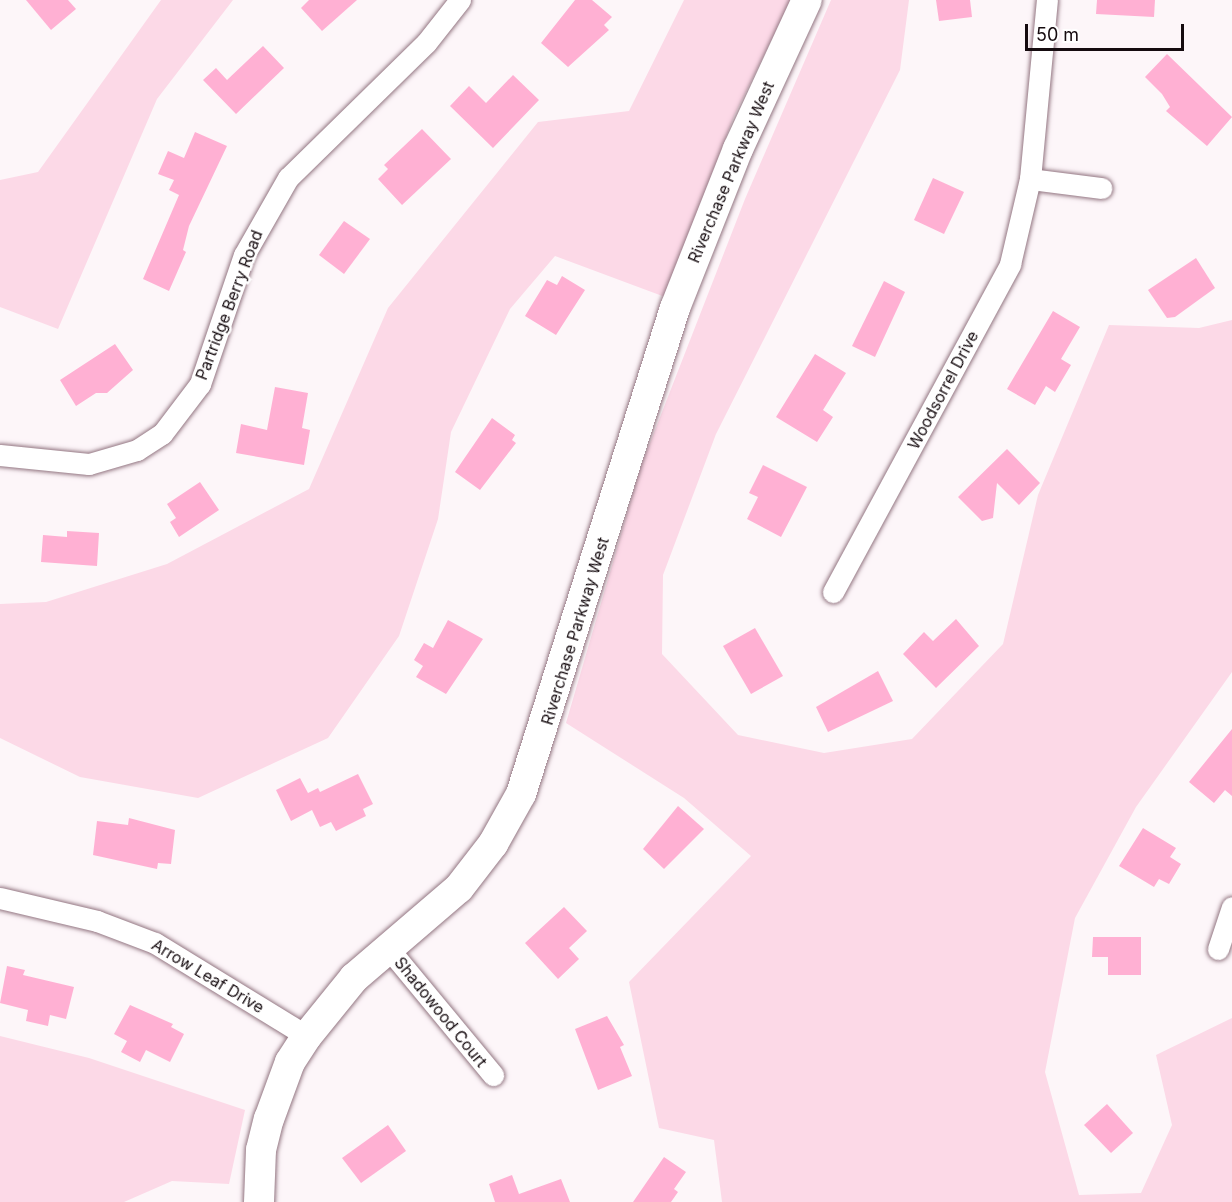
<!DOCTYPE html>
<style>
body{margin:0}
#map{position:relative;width:1232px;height:1202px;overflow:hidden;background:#fdf6f9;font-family:Inter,sans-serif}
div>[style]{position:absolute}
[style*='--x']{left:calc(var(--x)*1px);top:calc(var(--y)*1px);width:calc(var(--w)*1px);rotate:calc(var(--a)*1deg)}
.green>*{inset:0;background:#fcd9e7}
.building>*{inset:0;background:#ffb0d3}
.roads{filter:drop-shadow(0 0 2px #937682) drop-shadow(0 0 2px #937682)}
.street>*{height:21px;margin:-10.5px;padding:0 10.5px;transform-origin:10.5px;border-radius:10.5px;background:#fff}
.secondary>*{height:30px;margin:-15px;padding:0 15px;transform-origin:15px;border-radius:15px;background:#fff}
span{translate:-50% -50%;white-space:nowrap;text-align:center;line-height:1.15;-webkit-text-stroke:5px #fff;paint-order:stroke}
.street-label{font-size:16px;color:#150b0f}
.scale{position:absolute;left:1025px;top:24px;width:159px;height:27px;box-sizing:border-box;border:3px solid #150b0f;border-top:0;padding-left:8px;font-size:18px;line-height:21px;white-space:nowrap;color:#150b0f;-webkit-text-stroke:4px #fff;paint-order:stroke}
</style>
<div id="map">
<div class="green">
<i style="clip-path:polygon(161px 0,233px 0,157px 99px,58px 329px,0 307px,0 180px,38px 172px)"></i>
<i style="clip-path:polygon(684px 0,791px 0,734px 116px,665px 297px,555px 256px,510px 309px,451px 432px,438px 519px,399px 636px,328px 738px,198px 798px,80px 777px,0 738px,0 604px,46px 602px,167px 564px,309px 489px,388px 308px,538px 122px,629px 111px)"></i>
<i style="clip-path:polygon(831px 0,909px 0,900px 70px,716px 434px,663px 575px,662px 654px,738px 735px,824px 753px,912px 739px,1003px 644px,1038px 495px,1109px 325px,1199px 328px,1232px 320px,1232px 672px,1136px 807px,1075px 918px,1045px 1072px,1079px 1195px,1141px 1193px,1172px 1125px,1156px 1055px,1232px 1018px,1232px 1202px,722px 1202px,714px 1140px,659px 1128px,629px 982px,751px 856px,684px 798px,566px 723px,641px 466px,745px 199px)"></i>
<i style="clip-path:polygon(0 1036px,89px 1058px,245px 1110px,229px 1184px,172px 1181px,124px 1202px,0 1202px)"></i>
</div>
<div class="building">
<i style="clip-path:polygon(26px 0,68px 0,76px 9px,51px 30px)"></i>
<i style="clip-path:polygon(309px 0,357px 0,322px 31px,301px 8px)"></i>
<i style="clip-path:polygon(575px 0,592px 0,612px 17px,604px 25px,609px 30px,568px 67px,541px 43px)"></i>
<i style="clip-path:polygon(936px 0,970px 0,972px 17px,939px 21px)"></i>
<i style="clip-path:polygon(1097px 0,1155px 0,1154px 17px,1096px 14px)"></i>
<i style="clip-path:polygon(263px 46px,284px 68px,236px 114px,203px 80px,216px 68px,227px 80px)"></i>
<i style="clip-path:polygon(1167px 54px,1232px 117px,1207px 146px,1166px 111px,1170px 107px,1162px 94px,1145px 77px)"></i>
<i style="clip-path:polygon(513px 75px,539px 100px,493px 148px,450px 106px,469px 86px,486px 103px)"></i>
<i style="clip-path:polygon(422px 129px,451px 159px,402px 205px,378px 179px,388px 169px,384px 165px)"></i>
<i style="clip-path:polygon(195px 132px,227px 146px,189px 226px,183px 250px,186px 252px,169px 291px,143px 279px,179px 195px,169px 190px,174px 180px,158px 174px,168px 151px,184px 158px)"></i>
<i style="clip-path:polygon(933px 178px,964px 192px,944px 234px,914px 220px)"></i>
<i style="clip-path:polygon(344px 221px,370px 239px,344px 274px,319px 255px)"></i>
<i style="clip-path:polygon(1196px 258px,1215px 288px,1175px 317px,1167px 318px,1148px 290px)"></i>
<i style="clip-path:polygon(562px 276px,585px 290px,556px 335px,525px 316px,547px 280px,557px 285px)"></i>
<i style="clip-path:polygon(884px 281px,905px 292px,875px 357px,852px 346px)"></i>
<i style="clip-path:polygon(1053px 311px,1080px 327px,1061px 359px,1071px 365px,1055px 392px,1046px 386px,1035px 405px,1007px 389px)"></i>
<i style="clip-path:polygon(115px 344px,133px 370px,107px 393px,96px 393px,76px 406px,60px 380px)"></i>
<i style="clip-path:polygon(815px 354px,846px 373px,823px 410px,833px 417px,817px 442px,776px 417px)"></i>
<i style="clip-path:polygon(275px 387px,308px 393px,302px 428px,310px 430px,304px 465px,236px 453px,241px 424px,267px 430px)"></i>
<i style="clip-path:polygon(492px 418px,515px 435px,512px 440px,516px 443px,480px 490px,455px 472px)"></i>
<i style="clip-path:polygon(1007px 449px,1040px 483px,1019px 505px,997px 483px,993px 518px,982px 521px,958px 497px)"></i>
<i style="clip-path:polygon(763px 465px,807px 487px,781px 537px,747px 519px,758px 497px,749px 493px)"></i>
<i style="clip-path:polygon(200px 482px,219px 510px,179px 537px,170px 522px,176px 518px,167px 504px)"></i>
<i style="clip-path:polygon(67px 531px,99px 533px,97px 566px,41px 562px,43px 535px,67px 537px)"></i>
<i style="clip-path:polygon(956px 619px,979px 646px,936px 688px,903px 654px,924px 632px,933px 641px)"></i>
<i style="clip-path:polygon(448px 620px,483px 639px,446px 694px,416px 677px,423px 666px,414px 660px,424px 643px,433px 648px)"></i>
<i style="clip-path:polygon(755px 628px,783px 676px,751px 694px,723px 646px)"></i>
<i style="clip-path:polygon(878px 671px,893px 701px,828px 732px,816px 707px)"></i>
<i style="clip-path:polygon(1232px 729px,1232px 796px,1225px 790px,1214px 803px,1189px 782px)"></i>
<i style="clip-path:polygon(358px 774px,373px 804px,363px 809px,366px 816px,336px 831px,331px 822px,320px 827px,312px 810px,291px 821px,276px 790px,300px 778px,308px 793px,318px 788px,320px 792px)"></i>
<i style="clip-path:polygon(678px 806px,704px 829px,664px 869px,643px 849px)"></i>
<i style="clip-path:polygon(129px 818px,175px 830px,171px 864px,158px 863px,157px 869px,93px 855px,97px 821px,128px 825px)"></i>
<i style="clip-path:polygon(1143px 828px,1176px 848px,1170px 857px,1181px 864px,1169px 884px,1159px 879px,1154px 887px,1119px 866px)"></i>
<i style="clip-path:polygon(564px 907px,587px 931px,569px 948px,579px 959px,558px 979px,525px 943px)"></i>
<i style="clip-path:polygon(1093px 937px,1141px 937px,1141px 975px,1108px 975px,1108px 957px,1092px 957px)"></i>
<i style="clip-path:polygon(7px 966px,25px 970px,23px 975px,74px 987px,66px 1019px,50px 1015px,48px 1026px,26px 1021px,28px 1010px,0 1003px)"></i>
<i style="clip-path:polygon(130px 1005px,173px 1024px,171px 1027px,184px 1034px,170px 1062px,146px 1050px,140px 1062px,121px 1052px,127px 1041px,114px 1034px)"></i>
<i style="clip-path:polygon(607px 1016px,624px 1045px,620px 1047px,632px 1076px,598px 1090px,575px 1029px)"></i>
<i style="clip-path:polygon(1107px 1104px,1133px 1133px,1111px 1153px,1084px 1125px)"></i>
<i style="clip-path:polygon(388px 1125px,406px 1151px,361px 1183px,342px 1158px)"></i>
<i style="clip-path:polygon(664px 1157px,686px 1172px,674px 1189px,678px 1192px,671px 1202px,633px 1202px)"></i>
<i style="clip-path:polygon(512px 1175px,519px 1194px,561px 1179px,570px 1202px,495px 1202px,489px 1184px)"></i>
</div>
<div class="roads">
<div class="street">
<i style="--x:1030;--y:179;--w:72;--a:7.2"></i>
<i style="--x:0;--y:455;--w:89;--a:5.8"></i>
<i style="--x:89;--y:464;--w:50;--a:-16.3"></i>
<i style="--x:137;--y:450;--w:30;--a:-33"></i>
<i style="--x:162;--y:434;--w:63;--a:-52.8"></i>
<i style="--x:200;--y:384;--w:136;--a:-71.2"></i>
<i style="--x:244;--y:255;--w:89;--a:-60.3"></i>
<i style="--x:288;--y:178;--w:193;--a:-44.4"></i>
<i style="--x:426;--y:43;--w:55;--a:-51.7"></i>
<i style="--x:833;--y:592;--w:373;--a:-61.6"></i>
<i style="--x:1010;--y:264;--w:87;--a:-76.8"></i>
<i style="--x:1030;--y:179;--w:180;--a:-84.6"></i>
<i style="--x:0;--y:898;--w:100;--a:13.3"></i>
<i style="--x:97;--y:921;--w:62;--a:20.8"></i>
<i style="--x:155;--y:943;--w:178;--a:31.5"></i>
<i style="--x:388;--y:948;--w:165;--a:50.4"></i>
<i style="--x:1218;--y:949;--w:44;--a:-71.6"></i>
</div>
<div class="secondary">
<i style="--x:259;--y:1202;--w:52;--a:-87.8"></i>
<i style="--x:261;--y:1150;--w:32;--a:-76"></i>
<i style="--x:269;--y:1119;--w:61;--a:-69.8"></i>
<i style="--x:290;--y:1062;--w:31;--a:-57"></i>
<i style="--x:307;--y:1036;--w:75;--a:-51"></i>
<i style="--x:354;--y:978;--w:138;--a:-40.6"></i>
<i style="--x:459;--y:888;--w:56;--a:-52.3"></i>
<i style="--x:493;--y:844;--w:57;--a:-60.8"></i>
<i style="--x:521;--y:794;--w:510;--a:-72.42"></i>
<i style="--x:675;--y:308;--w:171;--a:-68.4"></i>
<i style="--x:738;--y:149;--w:164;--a:-65.2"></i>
</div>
</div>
<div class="street-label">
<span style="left:731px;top:172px;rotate:-67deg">Riverchase Parkway West</span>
<span style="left:229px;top:305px;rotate:-69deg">Partridge Berry Road</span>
<span style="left:943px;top:390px;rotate:-62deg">Woodsorrel Drive</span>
<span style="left:575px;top:631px;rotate:-73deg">Riverchase Parkway West</span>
<span style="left:208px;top:976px;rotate:31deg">Arrow Leaf Drive</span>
<span style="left:441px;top:1012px;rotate:51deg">Shadowood Court</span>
</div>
<div class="scale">50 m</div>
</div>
